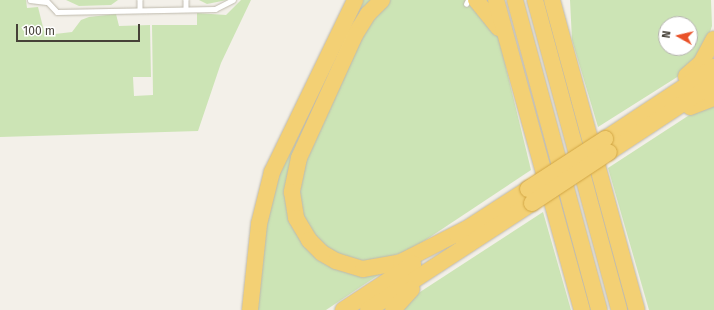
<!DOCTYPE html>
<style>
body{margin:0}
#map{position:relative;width:714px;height:310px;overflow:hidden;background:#f3f0e9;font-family:"Fira Sans",sans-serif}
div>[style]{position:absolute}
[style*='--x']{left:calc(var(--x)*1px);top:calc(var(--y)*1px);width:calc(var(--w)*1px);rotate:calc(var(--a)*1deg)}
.green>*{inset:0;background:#cce4b5}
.roads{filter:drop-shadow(0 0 1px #beb9ac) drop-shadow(0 0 1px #beb9ac)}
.lane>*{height:4.5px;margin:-2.25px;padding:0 2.25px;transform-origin:2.25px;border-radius:2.25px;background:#fff}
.highway>*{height:16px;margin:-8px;padding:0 8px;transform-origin:8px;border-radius:8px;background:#f3d074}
.bridges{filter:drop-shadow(0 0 1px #d2a644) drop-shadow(0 0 1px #d2a644)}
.highway-bridge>*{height:16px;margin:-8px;padding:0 8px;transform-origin:8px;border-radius:8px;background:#f3d074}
span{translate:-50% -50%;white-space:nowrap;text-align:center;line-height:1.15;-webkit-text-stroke:3px #fff;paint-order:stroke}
.north{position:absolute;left:658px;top:16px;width:40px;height:40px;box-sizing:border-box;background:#fff;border:1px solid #b5b3af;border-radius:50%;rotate:278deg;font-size:11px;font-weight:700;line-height:16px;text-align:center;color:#464138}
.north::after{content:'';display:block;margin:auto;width:14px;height:18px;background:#e95229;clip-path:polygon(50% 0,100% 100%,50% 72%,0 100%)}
.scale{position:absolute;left:16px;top:24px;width:124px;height:18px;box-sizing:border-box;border:2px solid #464138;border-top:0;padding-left:5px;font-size:12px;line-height:14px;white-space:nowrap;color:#464138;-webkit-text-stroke:3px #fff;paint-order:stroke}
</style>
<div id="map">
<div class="green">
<i style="clip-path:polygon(0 0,26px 0,27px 8px,38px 7px,44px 31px,55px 34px,72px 32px,81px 20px,89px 17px,116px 14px,119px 26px,150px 25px,151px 77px,133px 77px,134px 96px,153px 95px,152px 25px,197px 25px,197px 13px,226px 15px,241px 0,251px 0,221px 63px,198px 131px,0 137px)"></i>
<i style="clip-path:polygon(66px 0,118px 0,111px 5px,79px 6px)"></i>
<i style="clip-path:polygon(199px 0,227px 0,207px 4px)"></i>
<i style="clip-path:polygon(363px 0,373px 0,294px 157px,298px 233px,380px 274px,326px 310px,257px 310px,268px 214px,276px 180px)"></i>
<i style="clip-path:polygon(390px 0,468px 0,488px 17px,499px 39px,531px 170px,409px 251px,366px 263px,327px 250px,302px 218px,298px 180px,358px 39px)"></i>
<i style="clip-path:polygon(evenodd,570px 0,711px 0,712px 26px,705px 47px,682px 74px,598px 127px,572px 40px,570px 0,666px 24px,690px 24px,690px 48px,666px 48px,666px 24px)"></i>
<i style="clip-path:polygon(714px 103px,714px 310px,649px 310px,608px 168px,694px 112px)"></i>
<i style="clip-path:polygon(543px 212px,571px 310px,400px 310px,420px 292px)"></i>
</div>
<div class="roads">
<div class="lane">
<i style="--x:30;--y:0;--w:16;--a:7"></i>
<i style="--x:46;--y:0;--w:16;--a:47"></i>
<i style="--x:57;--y:12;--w:158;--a:-1.1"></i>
<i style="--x:215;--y:9;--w:20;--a:-27"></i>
<i style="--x:140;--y:0;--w:10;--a:90"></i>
<i style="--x:186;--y:0;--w:9;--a:90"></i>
<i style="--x:466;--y:4;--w:4;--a:-63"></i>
</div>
<div class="highway">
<i style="--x:382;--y:0;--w:20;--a:135"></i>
<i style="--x:368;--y:14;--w:25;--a:122"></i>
<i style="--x:355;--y:35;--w:135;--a:114.5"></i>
<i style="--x:299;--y:158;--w:35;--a:102"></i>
<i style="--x:292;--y:192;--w:26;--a:81"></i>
<i style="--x:296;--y:218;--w:26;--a:59"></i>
<i style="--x:309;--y:240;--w:18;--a:45"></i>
<i style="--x:322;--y:253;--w:16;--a:30"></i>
<i style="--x:336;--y:261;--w:28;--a:17"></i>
<i style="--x:363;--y:269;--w:39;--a:-10"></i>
<i style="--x:401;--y:262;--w:73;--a:-26.9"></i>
<i style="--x:476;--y:0;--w:36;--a:51"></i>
<i style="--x:496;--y:0;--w:322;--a:74.5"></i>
<i style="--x:515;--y:0;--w:321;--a:74.8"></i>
<i style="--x:535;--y:0;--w:321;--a:74.8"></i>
<i style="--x:552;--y:0;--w:321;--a:74.7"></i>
<i style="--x:686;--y:76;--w:20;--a:-41"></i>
<i style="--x:701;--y:63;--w:27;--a:-62"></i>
<i style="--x:690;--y:107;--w:26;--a:-21"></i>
<i style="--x:605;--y:139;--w:131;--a:-33.4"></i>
<i style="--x:609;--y:152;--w:126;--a:-33.3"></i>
<i style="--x:457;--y:235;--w:85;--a:-32.9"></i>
<i style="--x:250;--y:310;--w:86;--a:-84"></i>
<i style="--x:259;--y:224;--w:54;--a:-76"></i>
<i style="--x:272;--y:172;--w:191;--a:-64.2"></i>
<i style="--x:343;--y:310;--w:84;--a:-33.3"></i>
<i style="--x:368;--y:310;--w:196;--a:-33.1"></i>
<i style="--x:393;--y:310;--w:28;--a:-48"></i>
</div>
</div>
<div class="bridges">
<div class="highway-bridge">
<i style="--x:528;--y:189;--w:92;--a:-33"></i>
<i style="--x:532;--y:203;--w:92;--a:-33.5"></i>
</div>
</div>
<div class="north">N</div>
<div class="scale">100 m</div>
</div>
